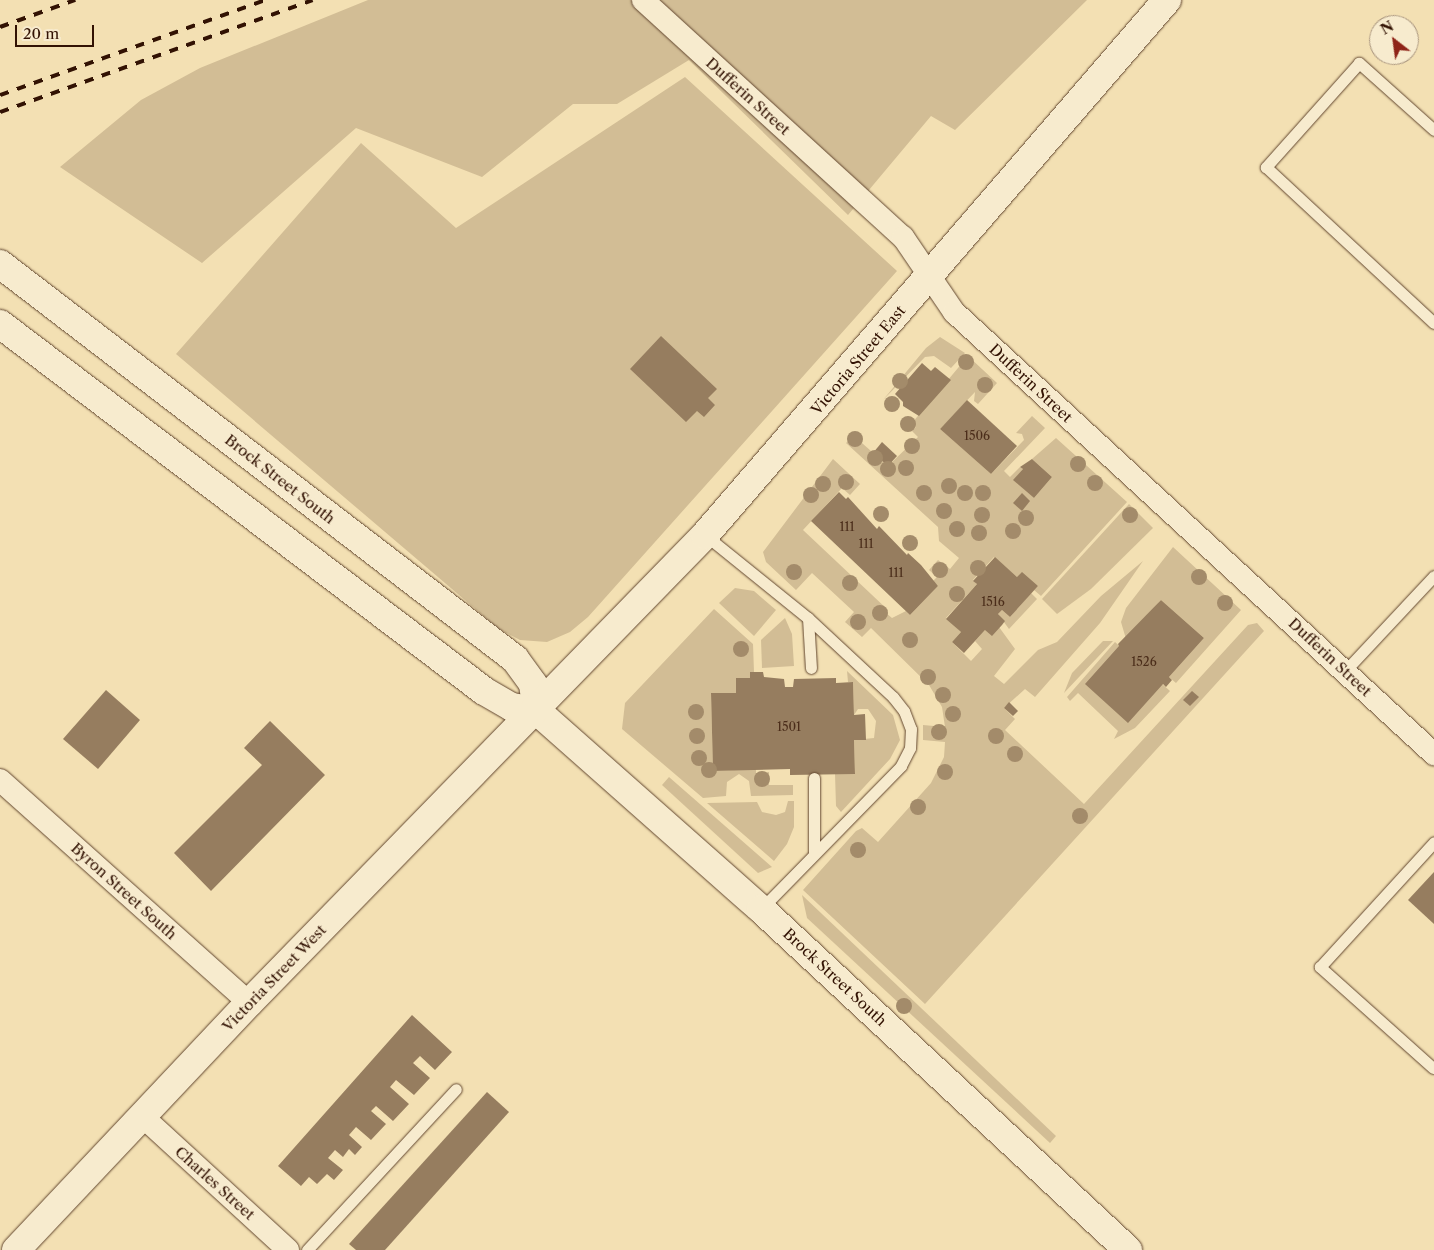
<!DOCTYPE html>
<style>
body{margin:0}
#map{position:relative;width:1434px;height:1250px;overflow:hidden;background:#f3e0b3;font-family:"Libre Caslon Text",serif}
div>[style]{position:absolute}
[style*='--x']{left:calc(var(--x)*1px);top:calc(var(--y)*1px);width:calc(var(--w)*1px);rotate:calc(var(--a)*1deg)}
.green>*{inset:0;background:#d2bd95}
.building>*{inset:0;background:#967d5f}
.roads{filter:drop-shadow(0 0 1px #62462f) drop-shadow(0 0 1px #62462f)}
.service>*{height:11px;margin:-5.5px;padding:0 5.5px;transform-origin:5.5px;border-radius:5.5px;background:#f7ebce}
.minor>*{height:22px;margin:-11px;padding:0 11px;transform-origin:11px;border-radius:11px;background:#f7ebce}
.secondary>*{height:28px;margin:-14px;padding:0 14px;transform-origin:14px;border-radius:14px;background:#f7ebce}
.rail>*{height:4px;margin-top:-2px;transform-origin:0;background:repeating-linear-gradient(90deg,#321203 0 9px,transparent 0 18px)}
.trees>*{width:16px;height:16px;margin:-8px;border-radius:50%;background:#a38b6a}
span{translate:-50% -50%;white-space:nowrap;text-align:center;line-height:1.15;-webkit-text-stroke:4.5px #f7ebce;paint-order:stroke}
.number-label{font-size:12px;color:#4b2d1a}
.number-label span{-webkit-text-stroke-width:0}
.street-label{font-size:15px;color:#321203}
.north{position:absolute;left:1369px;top:15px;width:50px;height:50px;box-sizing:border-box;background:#f7ebce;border:1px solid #a8947d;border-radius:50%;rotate:330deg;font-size:14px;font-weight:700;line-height:20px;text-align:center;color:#321203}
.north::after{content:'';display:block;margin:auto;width:18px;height:22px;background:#8f2418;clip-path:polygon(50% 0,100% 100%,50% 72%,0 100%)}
.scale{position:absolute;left:15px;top:25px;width:79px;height:22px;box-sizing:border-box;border:2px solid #321203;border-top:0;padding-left:6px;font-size:15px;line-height:18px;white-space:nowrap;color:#321203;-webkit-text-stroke:4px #f7ebce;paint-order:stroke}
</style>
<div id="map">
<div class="green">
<i style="clip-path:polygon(368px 0,1087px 0,955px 130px,931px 116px,848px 215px,689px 60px,617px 104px,573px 104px,482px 177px,356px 128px,202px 263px,60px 167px,141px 100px,200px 68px)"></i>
<i style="clip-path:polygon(685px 77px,897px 271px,588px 617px,570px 632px,547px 642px,520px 640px,499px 629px,176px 354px,361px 143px,456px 228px)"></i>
<i style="clip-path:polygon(940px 337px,965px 353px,951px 368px,934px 356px,925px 357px,883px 400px,926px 348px)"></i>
<i style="clip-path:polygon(968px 356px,997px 383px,978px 404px,974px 401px,975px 392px,940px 429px,991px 474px,1024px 440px,1022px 434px,1016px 433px,1032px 416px,1045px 428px,1004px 471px,1010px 477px,1020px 467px,1023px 469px,1014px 480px,1034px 498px,1052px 477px,1032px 459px,1056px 438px,1127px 502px,1041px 596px,1034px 590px,1038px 586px,1017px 577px,994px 557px,973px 580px,977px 584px,946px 618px,961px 632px,952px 642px,971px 661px,982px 649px,975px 641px,985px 630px,999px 627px,1015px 649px,994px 676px,1004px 684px,1038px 650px,1057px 642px,1101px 596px,1143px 561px,1100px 623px,1035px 697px,1025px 689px,1004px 708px,1015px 719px,1005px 730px,1084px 804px,1248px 625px,1257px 623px,1264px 631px,925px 1004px,803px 890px,856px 831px,862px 828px,878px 842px,931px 783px,944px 757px,945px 742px,923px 740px,923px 725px,945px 727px,942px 707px,929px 685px,871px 628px,862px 637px,845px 622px,854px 612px,812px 573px,796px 590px,766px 562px,763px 552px,833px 459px,860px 484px,850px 495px,842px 488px,803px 530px,888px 610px,886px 613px,892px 618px,906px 611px,910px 615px,938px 586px,933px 581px,937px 577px,929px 570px,938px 560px,950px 569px,959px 558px,939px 541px,938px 527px,846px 443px,854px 436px,888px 466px,918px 437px,912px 431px,916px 427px,912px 423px)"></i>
<i style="clip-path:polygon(1129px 504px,1153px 528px,1091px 589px,1057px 614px,1042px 599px)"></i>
<i style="clip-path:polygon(1173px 547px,1241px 610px,1176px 683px,1169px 677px,1204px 638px,1161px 600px,1126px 639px,1121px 622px,1126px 608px)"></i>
<i style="clip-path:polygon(735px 588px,754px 591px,776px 610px,754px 636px,719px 603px)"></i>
<i style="clip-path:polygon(1031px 593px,1037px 599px,1009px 629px,998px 614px,1002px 610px,1010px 617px)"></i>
<i style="clip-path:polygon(714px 609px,753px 644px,754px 672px,750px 678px,736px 678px,736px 693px,711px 694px,713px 771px,756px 769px,756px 773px,769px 772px,769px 785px,793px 785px,793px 795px,751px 796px,749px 781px,739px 774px,727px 782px,726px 796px,703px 798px,622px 729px,625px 703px)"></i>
<i style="clip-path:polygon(785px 618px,792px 634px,794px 666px,762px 668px,761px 640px)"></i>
<i style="clip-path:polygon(1103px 641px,1113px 641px,1064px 693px,1072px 673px)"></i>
<i style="clip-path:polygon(1115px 642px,1170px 691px,1135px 728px,1114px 739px,1118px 731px,1078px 693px,1070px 701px,1067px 697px)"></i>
<i style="clip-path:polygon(847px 671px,893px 715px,900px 740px,890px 759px,841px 812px,836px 806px,835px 774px,855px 773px,854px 740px,874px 738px,876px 721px,868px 709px,858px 709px,854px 715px,853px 682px,848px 682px)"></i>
<i style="clip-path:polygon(669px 777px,772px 867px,758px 873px,662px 785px)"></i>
<i style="clip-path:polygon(788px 801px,794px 801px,794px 827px,787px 844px,774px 861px,707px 803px,757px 802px,762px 812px,776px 815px,785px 812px)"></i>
<i style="clip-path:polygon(802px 895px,1056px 1136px,1050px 1143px,807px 918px)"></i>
</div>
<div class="building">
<i style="clip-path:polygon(661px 336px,717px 389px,708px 398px,715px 405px,704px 417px,697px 411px,686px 422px,630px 369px)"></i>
<i style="clip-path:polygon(922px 363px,931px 371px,935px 367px,951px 380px,919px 416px,903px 406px,903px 402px,895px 394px)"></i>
<i style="clip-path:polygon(967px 400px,1017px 446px,991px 474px,940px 429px)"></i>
<i style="clip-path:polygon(882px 442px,897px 456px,888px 466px,873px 453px)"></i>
<i style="clip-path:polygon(1032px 459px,1052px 477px,1034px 498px,1013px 480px,1023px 469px,1020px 467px)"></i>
<i style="clip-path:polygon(839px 492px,846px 499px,848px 497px,877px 529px,879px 526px,907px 555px,908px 553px,921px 565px,938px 586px,910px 615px,811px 521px)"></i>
<i style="clip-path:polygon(1022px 493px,1030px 501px,1022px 511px,1013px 503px)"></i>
<i style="clip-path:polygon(995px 557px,1017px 577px,1022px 572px,1038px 586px,1010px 617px,1002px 610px,998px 614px,1005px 621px,1002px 625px,992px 636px,985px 630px,964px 653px,952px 642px,961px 632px,946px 619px,977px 584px,973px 581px)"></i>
<i style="clip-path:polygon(1161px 600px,1204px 638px,1169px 677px,1172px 680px,1166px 687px,1163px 684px,1128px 723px,1085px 684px,1119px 646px,1118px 644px)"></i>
<i style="clip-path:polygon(750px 672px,763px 672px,764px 677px,784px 679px,785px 687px,793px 687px,794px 679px,836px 678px,836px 683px,853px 682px,854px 715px,865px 714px,866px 740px,854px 740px,855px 774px,790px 775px,790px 769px,713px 771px,711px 693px,736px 693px,736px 678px,750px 678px)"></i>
<i style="clip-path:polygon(106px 690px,140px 720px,98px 769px,63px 739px)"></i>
<i style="clip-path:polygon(1192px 691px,1199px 697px,1190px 706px,1183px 700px)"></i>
<i style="clip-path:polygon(1009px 702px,1018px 711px,1013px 716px,1004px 708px)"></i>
<i style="clip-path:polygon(270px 721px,325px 775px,211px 891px,174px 853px,262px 765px,244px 748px)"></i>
<i style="clip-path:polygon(1434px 872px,1434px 924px,1408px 900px)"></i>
<i style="clip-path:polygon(412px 1015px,452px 1052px,435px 1070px,420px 1056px,413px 1063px,430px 1078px,414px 1095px,396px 1080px,390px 1087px,409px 1104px,393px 1121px,376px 1106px,371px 1111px,386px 1124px,371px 1140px,356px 1127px,349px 1135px,362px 1147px,355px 1155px,349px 1149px,343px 1157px,335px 1150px,328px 1158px,343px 1170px,334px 1180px,327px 1174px,317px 1184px,309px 1177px,301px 1186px,278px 1166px)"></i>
<i style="clip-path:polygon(487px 1092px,509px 1112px,385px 1250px,356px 1250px,349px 1244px)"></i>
</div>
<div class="roads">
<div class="service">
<i style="--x:1434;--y:130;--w:101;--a:-138.2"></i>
<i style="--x:1359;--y:63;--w:140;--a:131.8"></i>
<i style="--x:1266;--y:167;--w:229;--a:42.9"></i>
<i style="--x:705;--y:535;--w:132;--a:38.9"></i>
<i style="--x:808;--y:618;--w:116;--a:42.9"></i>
<i style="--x:893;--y:697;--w:18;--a:52"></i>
<i style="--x:904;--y:711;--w:19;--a:69"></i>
<i style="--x:911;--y:729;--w:19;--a:93"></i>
<i style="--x:910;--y:748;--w:20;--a:117"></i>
<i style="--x:901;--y:766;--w:200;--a:134.4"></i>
<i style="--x:808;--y:618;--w:50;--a:86.6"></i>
<i style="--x:1345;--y:671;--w:130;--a:-46.9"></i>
<i style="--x:814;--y:853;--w:75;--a:-90"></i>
<i style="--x:1433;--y:1068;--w:152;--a:-138.2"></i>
<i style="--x:1320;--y:967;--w:169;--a:-47.6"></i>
<i style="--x:307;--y:1250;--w:219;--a:-47.2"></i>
</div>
<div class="minor">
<i style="--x:643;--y:0;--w:352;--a:42.4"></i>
<i style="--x:903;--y:237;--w:91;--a:55.8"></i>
<i style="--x:954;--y:312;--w:653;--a:42.64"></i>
<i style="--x:0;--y:780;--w:334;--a:41.8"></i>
<i style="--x:142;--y:1116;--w:198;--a:42.5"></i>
</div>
<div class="secondary">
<i style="--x:0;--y:264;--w:649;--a:37.49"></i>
<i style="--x:515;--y:659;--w:31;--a:54"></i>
<i style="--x:533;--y:684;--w:27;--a:82"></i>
<i style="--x:0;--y:324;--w:607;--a:37.17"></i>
<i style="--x:484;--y:691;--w:32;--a:30"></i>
<i style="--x:512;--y:707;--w:25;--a:9"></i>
<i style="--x:537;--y:711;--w:299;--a:41.5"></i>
<i style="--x:761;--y:909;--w:501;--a:42.9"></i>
<i style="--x:16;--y:1250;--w:340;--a:-46.7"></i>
<i style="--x:249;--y:1003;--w:653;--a:-45.74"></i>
<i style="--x:705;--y:535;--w:707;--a:-49.19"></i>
</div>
</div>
<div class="rail">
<i style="--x:0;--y:27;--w:80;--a:-19.8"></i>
<i style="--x:0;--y:95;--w:282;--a:-19.7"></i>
<i style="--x:0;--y:112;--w:332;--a:-19.7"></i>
</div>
<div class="trees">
<i style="left:966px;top:362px"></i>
<i style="left:900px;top:381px"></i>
<i style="left:985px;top:385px"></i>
<i style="left:892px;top:404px"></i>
<i style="left:908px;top:424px"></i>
<i style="left:855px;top:439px"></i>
<i style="left:912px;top:446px"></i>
<i style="left:875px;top:458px"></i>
<i style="left:1078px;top:464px"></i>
<i style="left:906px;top:468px"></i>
<i style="left:888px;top:469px"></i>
<i style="left:846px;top:482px"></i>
<i style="left:1095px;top:483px"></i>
<i style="left:823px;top:484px"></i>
<i style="left:949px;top:486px"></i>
<i style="left:924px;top:493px"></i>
<i style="left:965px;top:493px"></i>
<i style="left:983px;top:493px"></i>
<i style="left:811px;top:495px"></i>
<i style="left:944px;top:511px"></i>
<i style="left:881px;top:514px"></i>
<i style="left:982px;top:515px"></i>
<i style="left:1130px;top:515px"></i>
<i style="left:1026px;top:518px"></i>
<i style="left:957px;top:529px"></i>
<i style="left:1013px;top:531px"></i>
<i style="left:979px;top:533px"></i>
<i style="left:910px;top:543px"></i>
<i style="left:978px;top:568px"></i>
<i style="left:940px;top:570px"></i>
<i style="left:794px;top:572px"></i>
<i style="left:1199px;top:577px"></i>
<i style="left:850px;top:583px"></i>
<i style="left:957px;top:594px"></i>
<i style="left:1225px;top:603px"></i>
<i style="left:880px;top:613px"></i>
<i style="left:858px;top:622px"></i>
<i style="left:910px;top:640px"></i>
<i style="left:741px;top:649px"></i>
<i style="left:928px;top:677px"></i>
<i style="left:943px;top:695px"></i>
<i style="left:696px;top:712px"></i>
<i style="left:953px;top:714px"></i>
<i style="left:939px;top:732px"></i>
<i style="left:697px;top:736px"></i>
<i style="left:996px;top:736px"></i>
<i style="left:1015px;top:754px"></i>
<i style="left:699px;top:758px"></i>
<i style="left:709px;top:770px"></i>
<i style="left:945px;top:772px"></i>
<i style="left:762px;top:779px"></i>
<i style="left:918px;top:807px"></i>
<i style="left:1080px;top:816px"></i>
<i style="left:858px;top:850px"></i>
<i style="left:904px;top:1006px"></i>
</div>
<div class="number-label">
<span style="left:977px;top:436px">1506</span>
<span style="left:847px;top:527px">111</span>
<span style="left:866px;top:544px">111</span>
<span style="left:896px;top:573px">111</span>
<span style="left:993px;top:602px">1516</span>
<span style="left:1144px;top:662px">1526</span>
<span style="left:789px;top:727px">1501</span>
</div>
<div class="street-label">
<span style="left:748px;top:96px;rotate:42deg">Dufferin Street</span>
<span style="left:858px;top:360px;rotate:-50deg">Victoria Street East</span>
<span style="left:1031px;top:383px;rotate:43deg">Dufferin Street</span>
<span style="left:280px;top:479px;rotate:38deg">Brock Street South</span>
<span style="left:1330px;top:657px;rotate:43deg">Dufferin Street</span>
<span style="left:124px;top:891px;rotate:42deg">Byron Street South</span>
<span style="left:835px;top:977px;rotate:43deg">Brock Street South</span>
<span style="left:274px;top:978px;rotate:-46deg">Victoria Street West</span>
<span style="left:215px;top:1183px;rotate:42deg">Charles Street</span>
</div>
<div class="north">N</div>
<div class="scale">20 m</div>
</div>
